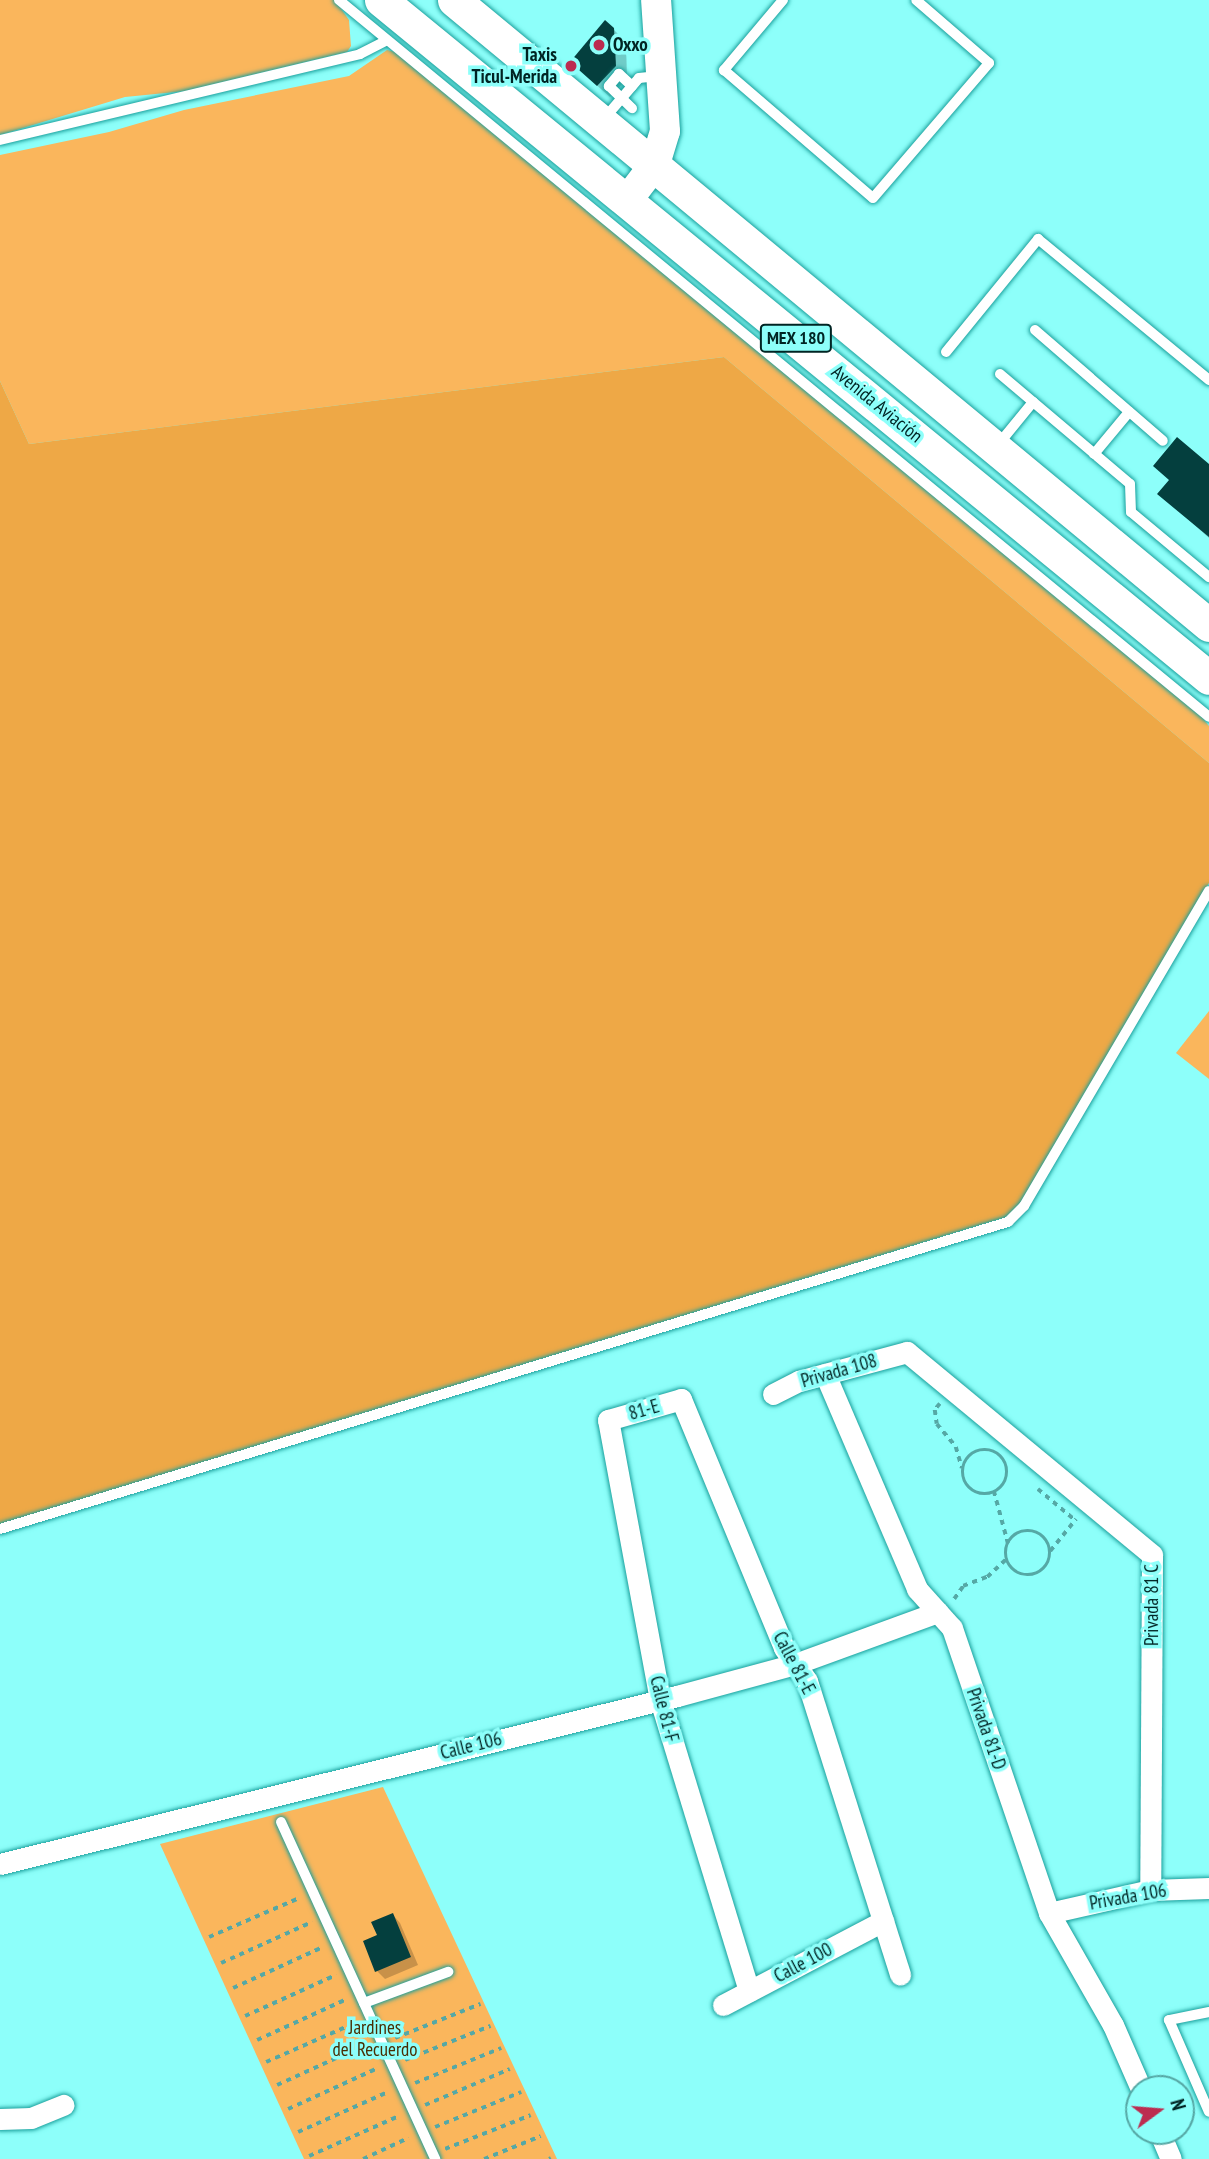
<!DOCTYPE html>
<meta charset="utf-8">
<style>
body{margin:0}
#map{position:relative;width:1209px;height:2159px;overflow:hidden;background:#8dfffa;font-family:"PT Sans Narrow",sans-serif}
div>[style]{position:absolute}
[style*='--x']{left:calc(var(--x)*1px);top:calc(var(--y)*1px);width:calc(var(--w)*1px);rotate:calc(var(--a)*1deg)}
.green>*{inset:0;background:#fab65c}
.forest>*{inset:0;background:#eea846}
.shadow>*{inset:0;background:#0003}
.building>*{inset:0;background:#043f3e}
.path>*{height:3.5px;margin-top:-1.75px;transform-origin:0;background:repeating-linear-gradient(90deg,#55a8a5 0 5px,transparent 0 10px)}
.path>.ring{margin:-1.75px;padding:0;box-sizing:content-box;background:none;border:3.5px solid #55a8a5;border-radius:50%}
.roads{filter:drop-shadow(0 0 2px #1aa09c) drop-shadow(0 0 2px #1aa09c)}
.service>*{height:10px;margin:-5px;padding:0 5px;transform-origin:5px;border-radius:5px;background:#fff}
.minor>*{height:21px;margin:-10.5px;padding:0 10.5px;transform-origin:10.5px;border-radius:10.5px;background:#fff}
.secondary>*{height:30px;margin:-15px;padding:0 15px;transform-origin:15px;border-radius:15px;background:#fff}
.primary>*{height:33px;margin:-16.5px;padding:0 16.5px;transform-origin:16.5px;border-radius:16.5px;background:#fff}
.dots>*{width:19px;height:19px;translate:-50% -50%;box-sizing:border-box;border:4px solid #8dfffa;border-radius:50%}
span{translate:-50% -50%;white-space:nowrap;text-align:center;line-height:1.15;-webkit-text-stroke:7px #8dfffa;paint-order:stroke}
.shield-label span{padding:2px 5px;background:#8dfffa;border:2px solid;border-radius:5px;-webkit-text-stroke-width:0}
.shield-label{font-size:18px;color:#002423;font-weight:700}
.poi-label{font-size:19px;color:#002423;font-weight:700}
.left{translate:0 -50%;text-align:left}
.right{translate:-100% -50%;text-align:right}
.street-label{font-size:19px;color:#002423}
.park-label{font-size:19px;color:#492d03}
.north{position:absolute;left:1125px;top:2075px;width:70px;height:70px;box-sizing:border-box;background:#8dfffa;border:2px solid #55a7a4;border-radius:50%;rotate:74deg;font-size:19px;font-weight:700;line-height:28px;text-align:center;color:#002423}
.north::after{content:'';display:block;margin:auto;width:24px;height:32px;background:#bc2c50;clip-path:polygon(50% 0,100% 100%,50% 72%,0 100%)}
</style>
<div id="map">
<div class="green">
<i style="clip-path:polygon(0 0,335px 0,349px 20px,351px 46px,347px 52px,186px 91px,125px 97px,0 135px)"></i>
<i style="clip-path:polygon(387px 50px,400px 53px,1200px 715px,1209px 726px,1209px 763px,724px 357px,29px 444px,0 381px,0 155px,109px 132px,184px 110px,349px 76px)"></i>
<i style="clip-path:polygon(1209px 1011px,1209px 1079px,1176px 1053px)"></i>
<i style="clip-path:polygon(383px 1787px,557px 2159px,304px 2159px,160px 1844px)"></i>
</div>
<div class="forest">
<i style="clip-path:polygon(724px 357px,1209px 763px,1209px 883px,1016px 1214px,0 1524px,0 381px,29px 444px)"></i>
</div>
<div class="shadow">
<i style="clip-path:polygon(613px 29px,626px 42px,627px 79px,610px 97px,584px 74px)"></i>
<i style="clip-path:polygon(1209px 466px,1209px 538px,1160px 494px)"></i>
<i style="clip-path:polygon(393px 1915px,400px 1923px,418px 1965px,385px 1979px,377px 1971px,379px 1936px)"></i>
</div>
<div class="building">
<i style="clip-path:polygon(605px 20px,614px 28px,616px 66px,597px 86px,570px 62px)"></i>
<i style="clip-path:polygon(1177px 437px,1209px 464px,1209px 537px,1157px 494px,1169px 480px,1153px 466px)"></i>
<i style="clip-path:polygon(393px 1913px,411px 1957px,375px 1972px,363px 1941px,377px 1935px,371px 1922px)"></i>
</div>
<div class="path">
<i style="--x:940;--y:1404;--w:8;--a:130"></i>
<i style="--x:935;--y:1410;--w:14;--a:82"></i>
<i style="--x:937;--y:1424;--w:30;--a:50"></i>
<i style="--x:956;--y:1447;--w:22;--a:74"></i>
<i class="ring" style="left:963px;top:1450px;width:40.5px;height:40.5px"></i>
<i style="--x:1038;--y:1489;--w:48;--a:40"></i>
<i style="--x:994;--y:1491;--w:54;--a:74.9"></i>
<i class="ring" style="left:1006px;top:1531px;width:40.5px;height:40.5px"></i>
<i style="--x:1050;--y:1551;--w:41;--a:-50.9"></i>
<i style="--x:954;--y:1599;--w:16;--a:-55"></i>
<i style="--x:963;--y:1586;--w:26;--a:-21"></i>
<i style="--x:987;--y:1577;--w:26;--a:-43"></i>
<i style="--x:209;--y:1937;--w:98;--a:-23.4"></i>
<i style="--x:221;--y:1963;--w:100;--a:-24.3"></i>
<i style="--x:233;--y:1988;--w:99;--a:-24.5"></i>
<i style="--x:245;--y:2016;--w:100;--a:-24.3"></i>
<i style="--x:395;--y:2038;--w:92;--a:-21.8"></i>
<i style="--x:257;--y:2040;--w:99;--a:-24.5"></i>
<i style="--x:405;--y:2060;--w:92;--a:-21.8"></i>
<i style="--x:266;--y:2062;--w:99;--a:-23.7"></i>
<i style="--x:415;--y:2083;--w:93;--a:-22.1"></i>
<i style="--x:277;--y:2085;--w:99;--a:-24.5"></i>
<i style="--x:425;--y:2105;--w:92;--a:-23"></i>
<i style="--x:288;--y:2109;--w:99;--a:-24.5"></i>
<i style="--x:435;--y:2127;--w:93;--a:-22.1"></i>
<i style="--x:298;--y:2132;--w:98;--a:-24"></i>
<i style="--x:445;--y:2149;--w:92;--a:-21.6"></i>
<i style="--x:309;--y:2156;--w:98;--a:-24"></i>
<i style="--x:363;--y:2159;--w:50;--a:-25"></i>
<i style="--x:484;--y:2159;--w:61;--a:-22"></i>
<i style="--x:549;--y:2159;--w:2;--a:-27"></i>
</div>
<div class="roads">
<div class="service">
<i style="--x:339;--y:0;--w:1127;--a:39.49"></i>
<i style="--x:783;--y:0;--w:92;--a:130.1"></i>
<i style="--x:724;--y:70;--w:196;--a:40.7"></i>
<i style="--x:873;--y:198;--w:178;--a:-49.3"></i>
<i style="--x:989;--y:63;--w:96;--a:-139.2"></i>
<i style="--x:632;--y:86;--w:18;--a:-137"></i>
<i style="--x:619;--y:74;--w:16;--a:130"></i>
<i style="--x:609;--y:86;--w:32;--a:44"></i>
<i style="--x:603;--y:120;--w:55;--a:-49.4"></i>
<i style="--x:639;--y:78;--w:19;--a:-6"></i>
<i style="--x:0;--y:140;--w:370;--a:-13.4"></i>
<i style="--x:360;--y:54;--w:30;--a:-27"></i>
<i style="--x:1035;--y:330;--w:169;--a:40.9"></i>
<i style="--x:946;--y:352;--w:146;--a:-50.8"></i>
<i style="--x:1038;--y:239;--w:222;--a:39.5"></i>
<i style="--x:1000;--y:374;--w:170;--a:40.2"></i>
<i style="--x:1130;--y:484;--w:28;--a:88"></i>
<i style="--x:1131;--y:512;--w:102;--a:39.8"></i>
<i style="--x:997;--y:446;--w:57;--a:-50.7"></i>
<i style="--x:1094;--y:454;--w:55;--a:-50.2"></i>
<i style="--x:0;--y:1529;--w:1054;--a:-16.94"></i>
<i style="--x:1008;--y:1222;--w:23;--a:-45"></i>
<i style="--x:1024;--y:1206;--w:365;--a:-59.6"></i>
<i style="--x:281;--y:1822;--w:371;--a:65.4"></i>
<i style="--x:364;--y:2003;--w:90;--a:-20.3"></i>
<i style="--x:1209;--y:2012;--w:41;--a:168.7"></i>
<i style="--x:1169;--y:2020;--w:100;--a:66.5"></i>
</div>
<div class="minor">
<i style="--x:825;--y:1374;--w:234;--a:66.8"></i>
<i style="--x:917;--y:1589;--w:52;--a:48.1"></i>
<i style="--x:952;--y:1628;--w:301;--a:71.2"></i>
<i style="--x:1049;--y:1913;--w:129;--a:60.3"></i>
<i style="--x:1113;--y:2025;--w:70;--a:66.4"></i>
<i style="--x:773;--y:1394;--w:29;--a:-27"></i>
<i style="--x:799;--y:1381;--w:112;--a:-15"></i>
<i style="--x:907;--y:1352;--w:318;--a:39.6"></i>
<i style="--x:1152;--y:1555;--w:335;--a:90.3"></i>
<i style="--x:0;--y:1864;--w:698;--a:-13.94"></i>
<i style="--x:677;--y:1696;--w:122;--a:-15.2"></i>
<i style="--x:795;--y:1664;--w:152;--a:-20"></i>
<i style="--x:1049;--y:1913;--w:104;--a:-12.8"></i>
<i style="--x:1150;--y:1890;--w:59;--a:-1.9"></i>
<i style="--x:749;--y:1991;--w:304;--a:-107"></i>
<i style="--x:660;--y:1700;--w:285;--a:-100.5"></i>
<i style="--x:608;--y:1420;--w:76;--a:-16"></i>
<i style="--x:681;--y:1399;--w:269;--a:67.5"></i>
<i style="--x:784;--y:1648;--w:40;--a:55.1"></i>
<i style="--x:807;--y:1681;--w:308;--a:72.4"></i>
<i style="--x:723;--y:2005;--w:181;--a:-27.7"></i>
<i style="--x:0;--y:2119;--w:31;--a:-2"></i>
<i style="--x:31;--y:2118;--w:35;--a:-22"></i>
<i style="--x:1159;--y:2131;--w:30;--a:67"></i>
</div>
<div class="secondary">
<i style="--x:626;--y:202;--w:48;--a:-52.7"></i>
<i style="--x:655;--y:164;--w:34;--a:-73"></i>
<i style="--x:665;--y:131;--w:131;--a:-93.9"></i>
</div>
<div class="primary">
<i style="--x:381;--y:0;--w:1070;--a:39.31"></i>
<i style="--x:454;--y:0;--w:980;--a:39.62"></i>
</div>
</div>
<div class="dots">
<i style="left:599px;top:45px;background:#bc2c50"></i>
<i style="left:571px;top:66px;background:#bc2c50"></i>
</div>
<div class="shield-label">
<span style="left:796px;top:338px">MEX 180</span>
</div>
<div class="poi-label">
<span class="left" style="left:613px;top:45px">Oxxo</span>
<span class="right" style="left:557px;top:66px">Taxis<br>Ticul-Merida</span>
</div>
<div class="street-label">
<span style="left:877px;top:404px;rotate:39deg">Avenida Aviación</span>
<span style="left:839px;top:1371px;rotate:-16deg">Privada 108</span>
<span style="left:644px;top:1410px;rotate:-16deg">81-E</span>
<span style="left:1152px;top:1605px;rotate:-90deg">Privada 81 C</span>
<span style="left:794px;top:1663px;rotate:62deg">Calle 81-E</span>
<span style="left:664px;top:1709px;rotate:76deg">Calle 81-F</span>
<span style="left:986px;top:1729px;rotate:71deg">Privada 81-D</span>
<span style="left:471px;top:1746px;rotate:-14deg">Calle 106</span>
<span style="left:1128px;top:1897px;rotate:-10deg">Privada 106</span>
<span style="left:803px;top:1963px;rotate:-28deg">Calle 100</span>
</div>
<div class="park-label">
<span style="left:375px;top:2039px">Jardines<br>del Recuerdo</span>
</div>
<div class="north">N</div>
</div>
